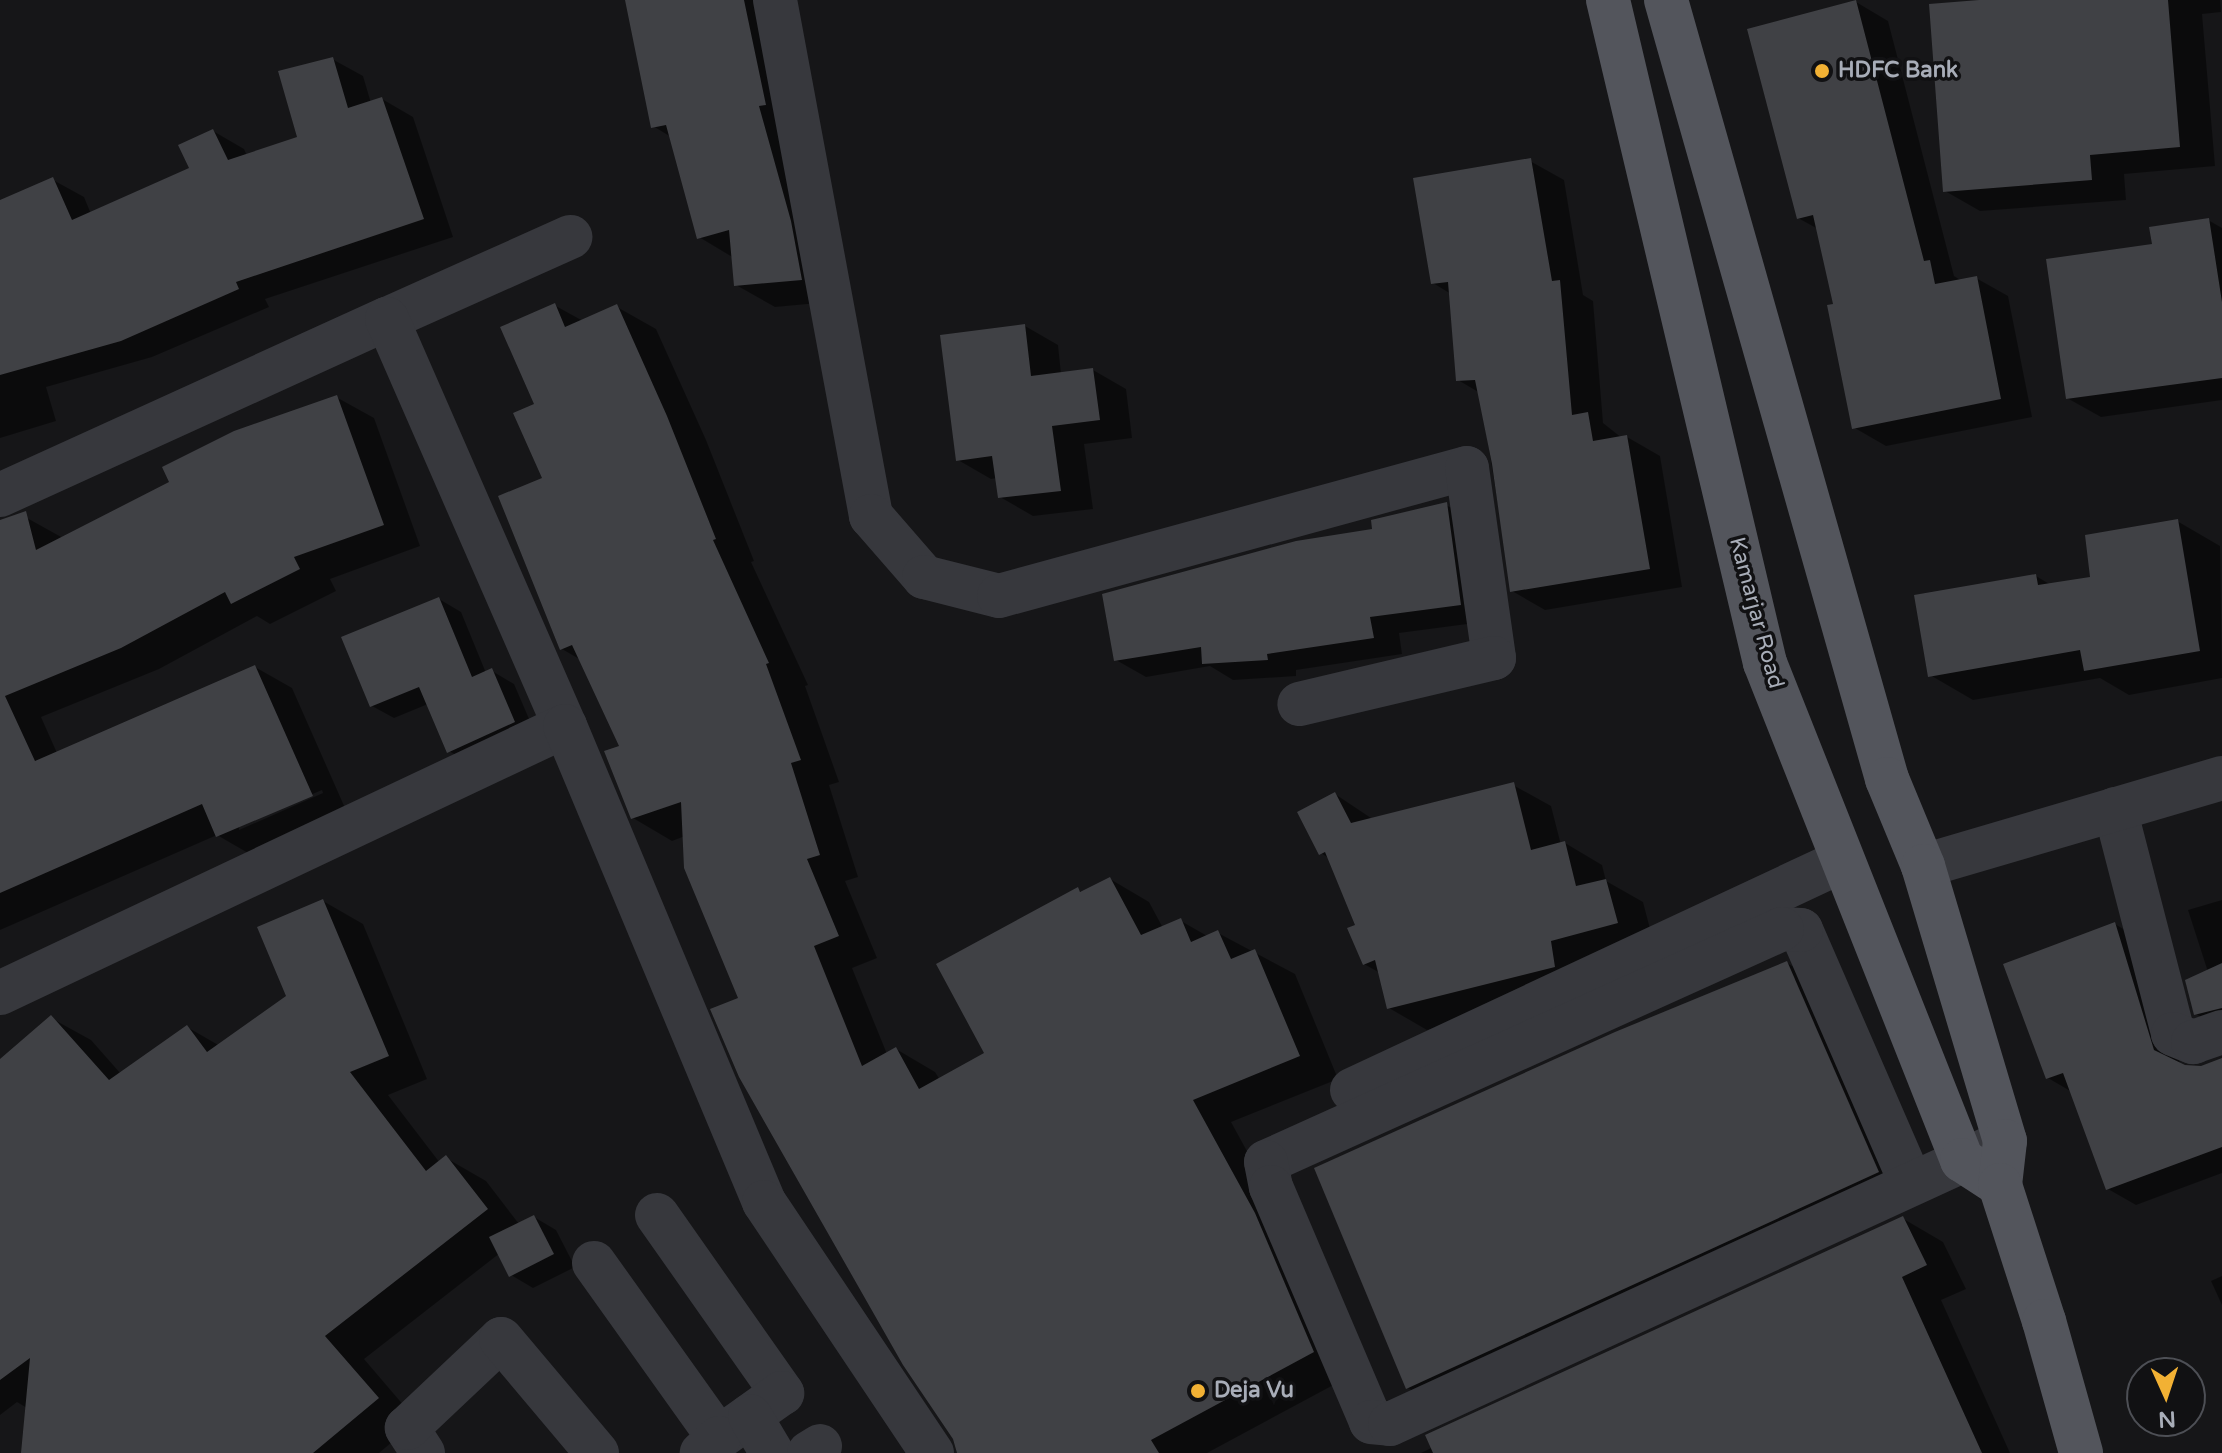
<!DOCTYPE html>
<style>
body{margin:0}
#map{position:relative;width:2222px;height:1453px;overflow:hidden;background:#161618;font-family:"Varela Round",sans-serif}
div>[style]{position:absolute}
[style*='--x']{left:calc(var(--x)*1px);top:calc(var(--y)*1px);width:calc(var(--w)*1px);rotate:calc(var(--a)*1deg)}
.shadow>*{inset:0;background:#0007}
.building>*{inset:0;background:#404145}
.minor>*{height:44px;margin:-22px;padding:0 22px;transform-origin:22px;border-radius:22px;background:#37383d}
.major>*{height:44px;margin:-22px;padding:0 22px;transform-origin:22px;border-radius:22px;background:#53555c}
.dots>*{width:22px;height:22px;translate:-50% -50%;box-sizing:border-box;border:4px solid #111113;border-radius:50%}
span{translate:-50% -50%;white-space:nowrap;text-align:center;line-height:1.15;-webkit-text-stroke:7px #111113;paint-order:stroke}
.poi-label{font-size:22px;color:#a8adb8;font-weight:700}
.left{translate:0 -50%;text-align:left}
.street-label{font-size:22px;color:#a8adb8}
.north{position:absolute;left:2126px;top:1357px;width:80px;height:80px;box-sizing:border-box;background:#111113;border:2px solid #4d4f55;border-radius:50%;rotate:177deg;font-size:22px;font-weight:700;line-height:32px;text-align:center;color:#a8adb8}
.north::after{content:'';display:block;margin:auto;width:28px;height:36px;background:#f2b134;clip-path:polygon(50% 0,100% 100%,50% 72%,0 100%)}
</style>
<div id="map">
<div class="shadow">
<i style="clip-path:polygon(627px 0,778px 0,840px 301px,775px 307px,736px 285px,734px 258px,699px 237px,671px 137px,653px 126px)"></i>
<i style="clip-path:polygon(1983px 0,2220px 0,2221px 12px,2202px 14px,2215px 166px,2124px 174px,2126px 200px,1980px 211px,1945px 191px)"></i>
<i style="clip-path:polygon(1856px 2px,1888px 21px,1954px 276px,1962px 281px,1976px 278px,2008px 296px,2032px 417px,1886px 446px,1853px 427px,1835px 306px,1818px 229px,1798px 218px)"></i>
<i style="clip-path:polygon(332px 59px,363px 76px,371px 103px,382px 99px,413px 117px,453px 237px,265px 299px,269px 307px,152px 357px,46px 387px,56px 421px,0 438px,0 202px,53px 180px,84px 197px,91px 214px,192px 169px,213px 131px,244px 149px,247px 156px,300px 139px)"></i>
<i style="clip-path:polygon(1530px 161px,1564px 180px,1583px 295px,1593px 301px,1603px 423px,1622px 438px,1627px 437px,1660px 456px,1682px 587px,1545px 610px,1512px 591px,1480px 393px,1458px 380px,1451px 294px,1433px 283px)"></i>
<i style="clip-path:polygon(2208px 220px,2222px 228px,2222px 400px,2101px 417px,2067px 398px,2154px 245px)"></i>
<i style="clip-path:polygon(554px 305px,583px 321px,617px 307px,656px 329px,706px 440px,754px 561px,751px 562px,808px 685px,805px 686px,839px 782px,829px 785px,858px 877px,845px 881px,877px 958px,852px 968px,887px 1054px,896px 1049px,935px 1072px,940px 1080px,987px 1053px,1078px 890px,1083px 893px,1110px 879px,1149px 902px,1163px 928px,1181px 921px,1209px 937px,1218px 933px,1295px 974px,1338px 1079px,1231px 1122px,1294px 1237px,1352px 1375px,1207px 1453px,957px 1453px,955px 1438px,740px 999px,685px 836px,672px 841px,633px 818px,621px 747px,581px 660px,562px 649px,536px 405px)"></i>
<i style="clip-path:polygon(1025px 326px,1058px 345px,1061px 374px,1093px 370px,1126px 389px,1132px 438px,1084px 444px,1093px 509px,1033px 516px,1000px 497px,997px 478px,991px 479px,958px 460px)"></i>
<i style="clip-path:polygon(evenodd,336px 397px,374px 418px,420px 546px,330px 579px,336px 591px,270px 624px,257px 616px,159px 669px,41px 717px,57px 753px,255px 667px,292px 688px,349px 817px,255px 857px,217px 835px,0 930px,0 525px,27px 518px,63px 538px,336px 397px,322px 790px,323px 793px,239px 830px,239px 825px,322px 790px)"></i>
<i style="clip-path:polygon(1446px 505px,1476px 521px,1490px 621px,1399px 633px,1402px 654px,1296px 670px,1296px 676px,1233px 680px,1210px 666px,1146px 677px,1116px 660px)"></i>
<i style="clip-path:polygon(2177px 521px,2220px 546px,2222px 678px,2129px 695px,2100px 678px,1973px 700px,1930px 675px,2036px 576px,2051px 585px,2093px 578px)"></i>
<i style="clip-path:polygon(439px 599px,461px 612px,486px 673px,492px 671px,514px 684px,536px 735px,471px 764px,449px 751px,428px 704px,394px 718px,372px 706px)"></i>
<i style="clip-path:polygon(1513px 785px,1551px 806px,1561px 845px,1565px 843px,1602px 865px,1606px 881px,1643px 902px,1654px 944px,1592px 988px,1427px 1030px,1389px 1008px,1380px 973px,1364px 964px,1358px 926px,1330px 859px,1321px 853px,1335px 794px,1374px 820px)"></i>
<i style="clip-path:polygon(2222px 900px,2222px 1029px,2196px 1014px,2208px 972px,2188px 910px)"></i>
<i style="clip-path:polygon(323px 901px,363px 924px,427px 1079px,388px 1095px,440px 1163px,446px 1158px,486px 1181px,519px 1224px,534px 1217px,556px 1230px,575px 1267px,533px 1288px,511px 1275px,500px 1253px,364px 1359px,417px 1421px,379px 1453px,23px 1453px,27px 1408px,17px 1402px,0 1415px,0 1062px,51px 1018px,91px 1040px,121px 1074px,187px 1027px,220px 1046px,289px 997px)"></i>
<i style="clip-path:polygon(2115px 924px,2143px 941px,2181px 1066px,2201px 1068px,2222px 1060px,2222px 1173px,2136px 1205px,2108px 1189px,2072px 1092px,2048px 1078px)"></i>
<i style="clip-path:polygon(1787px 963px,1830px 988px,1920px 1196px,1450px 1412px,1408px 1388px)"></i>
<i style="clip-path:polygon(1902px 1218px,1943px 1242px,1966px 1289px,1941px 1300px,2010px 1453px,1421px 1453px)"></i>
<i style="clip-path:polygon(2222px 1276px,2222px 1305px,2211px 1281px)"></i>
</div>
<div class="building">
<i style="clip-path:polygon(625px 0,744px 0,766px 105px,759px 106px,791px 221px,802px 280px,734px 286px,729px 230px,697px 239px,666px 125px,651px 128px)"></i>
<i style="clip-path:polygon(1856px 0,1924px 261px,1930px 260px,1935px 284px,1977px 276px,2001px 399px,1852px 429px,1827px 305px,1833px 304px,1813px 215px,1797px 219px,1747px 29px)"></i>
<i style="clip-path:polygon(1979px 0,2168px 0,2180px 147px,2090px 155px,2092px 180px,1943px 192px,1929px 4px)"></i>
<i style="clip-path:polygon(333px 57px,348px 108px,382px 97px,424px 219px,236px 282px,239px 289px,121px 341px,0 375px,0 200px,53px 177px,72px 220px,189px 168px,178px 145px,213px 129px,228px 160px,297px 137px,278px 71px)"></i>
<i style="clip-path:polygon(1531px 158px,1552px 281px,1560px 280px,1572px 415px,1588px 412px,1593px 441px,1627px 435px,1650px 569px,1510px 592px,1492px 464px,1475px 380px,1456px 381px,1448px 282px,1431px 284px,1413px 178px)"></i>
<i style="clip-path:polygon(2209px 218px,2222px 302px,2222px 378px,2066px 399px,2046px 259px,2152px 244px,2149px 227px)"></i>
<i style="clip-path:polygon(555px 303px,565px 327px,617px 304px,667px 416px,716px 539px,713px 540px,769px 663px,766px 664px,801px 760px,791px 763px,820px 855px,807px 859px,839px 936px,814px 946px,862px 1066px,896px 1047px,919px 1089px,984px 1053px,936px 964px,1078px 887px,1080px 892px,1110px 877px,1141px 935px,1181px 918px,1191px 942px,1218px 930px,1231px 959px,1255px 949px,1300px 1056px,1193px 1100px,1255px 1213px,1314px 1352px,1151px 1440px,1159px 1453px,957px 1453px,953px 1439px,903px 1365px,739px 1077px,710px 1009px,738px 998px,684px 868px,681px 802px,631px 819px,604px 751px,619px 746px,572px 645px,560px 650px,498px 496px,542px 478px,513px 413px,534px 404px,500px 327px)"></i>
<i style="clip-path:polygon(1025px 324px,1031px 376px,1093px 368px,1100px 420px,1052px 426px,1061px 491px,998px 498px,992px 456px,956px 461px,940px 335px)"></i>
<i style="clip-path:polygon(337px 395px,384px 525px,294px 557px,300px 569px,231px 604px,225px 592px,121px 648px,5px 696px,35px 761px,255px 665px,313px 796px,216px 837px,202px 804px,0 893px,0 520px,26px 511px,36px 550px,169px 482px,162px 467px,234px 431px)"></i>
<i style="clip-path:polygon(1447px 502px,1461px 605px,1370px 617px,1374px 638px,1267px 654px,1268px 660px,1202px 664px,1201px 647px,1114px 661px,1102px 594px,1296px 541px,1372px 529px,1371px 520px)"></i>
<i style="clip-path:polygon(2178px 519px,2200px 651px,2084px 671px,2080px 650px,1928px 677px,1914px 595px,2036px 574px,2038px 585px,2090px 577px,2085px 535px)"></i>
<i style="clip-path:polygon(439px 597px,472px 677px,492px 668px,515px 722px,447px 753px,419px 687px,370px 707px,341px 637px)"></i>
<i style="clip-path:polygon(1514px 782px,1531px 850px,1565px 841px,1576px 886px,1606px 879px,1618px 923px,1551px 941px,1555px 967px,1387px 1009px,1375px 960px,1363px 965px,1347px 928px,1355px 925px,1325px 852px,1319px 855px,1297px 812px,1335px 792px,1351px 823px)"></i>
<i style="clip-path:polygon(323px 899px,389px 1056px,350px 1072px,426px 1171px,446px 1155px,488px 1209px,325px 1336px,379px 1398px,313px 1453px,21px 1453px,30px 1358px,0 1380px,0 1059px,51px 1015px,109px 1080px,187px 1025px,207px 1052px,286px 996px,257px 927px)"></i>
<i style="clip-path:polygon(2115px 922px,2154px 1050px,2185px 1065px,2201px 1066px,2222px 1058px,2222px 1147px,2106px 1190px,2063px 1073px,2046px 1079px,2003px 964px)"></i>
<i style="clip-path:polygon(1787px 961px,1879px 1172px,1406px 1389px,1314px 1168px,1615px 1032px)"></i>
<i style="clip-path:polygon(2222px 963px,2222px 1008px,2194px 1015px,2185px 980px)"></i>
<i style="clip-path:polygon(534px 1215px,554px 1254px,509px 1277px,489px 1237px)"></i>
<i style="clip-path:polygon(1903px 1216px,1927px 1265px,1902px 1277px,1982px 1453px,1433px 1453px,1425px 1435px)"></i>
</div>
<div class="minor">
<i style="--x:775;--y:0;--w:525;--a:79.46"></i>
<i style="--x:871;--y:516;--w:81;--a:49"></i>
<i style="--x:924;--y:577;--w:77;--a:14.2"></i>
<i style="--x:999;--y:596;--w:485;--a:-15.3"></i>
<i style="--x:1467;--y:468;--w:192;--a:81.9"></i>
<i style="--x:1494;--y:658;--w:200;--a:166.7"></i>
<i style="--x:387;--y:319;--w:201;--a:-24.1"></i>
<i style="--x:0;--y:495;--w:425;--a:-24.5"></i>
<i style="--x:387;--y:319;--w:444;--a:66.4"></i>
<i style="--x:565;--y:726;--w:625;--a:154.71"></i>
<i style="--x:565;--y:726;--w:516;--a:67.31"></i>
<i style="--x:764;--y:1202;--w:302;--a:56.2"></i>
<i style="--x:2115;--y:809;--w:232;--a:75.5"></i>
<i style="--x:2173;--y:1034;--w:22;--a:22"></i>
<i style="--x:2193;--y:1042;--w:31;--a:-19"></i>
<i style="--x:1923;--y:866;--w:312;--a:-16.4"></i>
<i style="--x:1352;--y:1090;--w:541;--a:-25.05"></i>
<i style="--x:1911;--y:1183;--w:276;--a:-113.5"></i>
<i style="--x:1801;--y:930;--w:19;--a:-177"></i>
<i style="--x:1782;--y:929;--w:566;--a:155.7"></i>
<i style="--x:1266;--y:1162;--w:25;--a:79"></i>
<i style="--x:1271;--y:1187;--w:255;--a:66.9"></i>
<i style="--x:1371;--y:1422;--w:19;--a:6"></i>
<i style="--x:1390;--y:1424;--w:668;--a:-24.69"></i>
<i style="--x:657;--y:1215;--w:218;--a:54.9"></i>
<i style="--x:782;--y:1393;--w:77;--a:144.5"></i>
<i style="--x:594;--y:1263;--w:215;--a:54.5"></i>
<i style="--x:719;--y:1438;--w:23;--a:139"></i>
<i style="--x:750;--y:1416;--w:43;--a:59.3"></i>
<i style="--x:423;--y:1453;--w:30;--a:-123"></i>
<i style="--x:407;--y:1428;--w:129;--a:-43.4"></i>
<i style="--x:501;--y:1339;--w:149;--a:49.9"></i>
<i style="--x:809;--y:1453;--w:13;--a:-32"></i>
</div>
<div class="major">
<i style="--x:1608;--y:0;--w:681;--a:76.68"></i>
<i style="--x:1765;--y:663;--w:535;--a:68.38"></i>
<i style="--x:1962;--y:1160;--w:45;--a:33.3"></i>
<i style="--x:1666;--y:0;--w:810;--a:74.16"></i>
<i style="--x:1887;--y:779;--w:94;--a:67.5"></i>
<i style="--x:1923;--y:866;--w:287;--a:73.4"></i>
<i style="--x:2005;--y:1141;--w:44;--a:96.5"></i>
<i style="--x:2000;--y:1185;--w:143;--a:72.1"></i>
<i style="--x:2044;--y:1321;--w:137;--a:74.3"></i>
</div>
<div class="dots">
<i style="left:1822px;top:71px;background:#f2b134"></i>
<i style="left:1198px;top:1391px;background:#f2b134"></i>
</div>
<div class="poi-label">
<span class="left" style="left:1838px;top:71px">HDFC Bank</span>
<span class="left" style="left:1214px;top:1391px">Deja Vu</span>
</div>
<div class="street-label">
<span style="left:1756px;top:613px;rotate:75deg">Kamarjar Road</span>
</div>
<div class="north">N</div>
</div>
